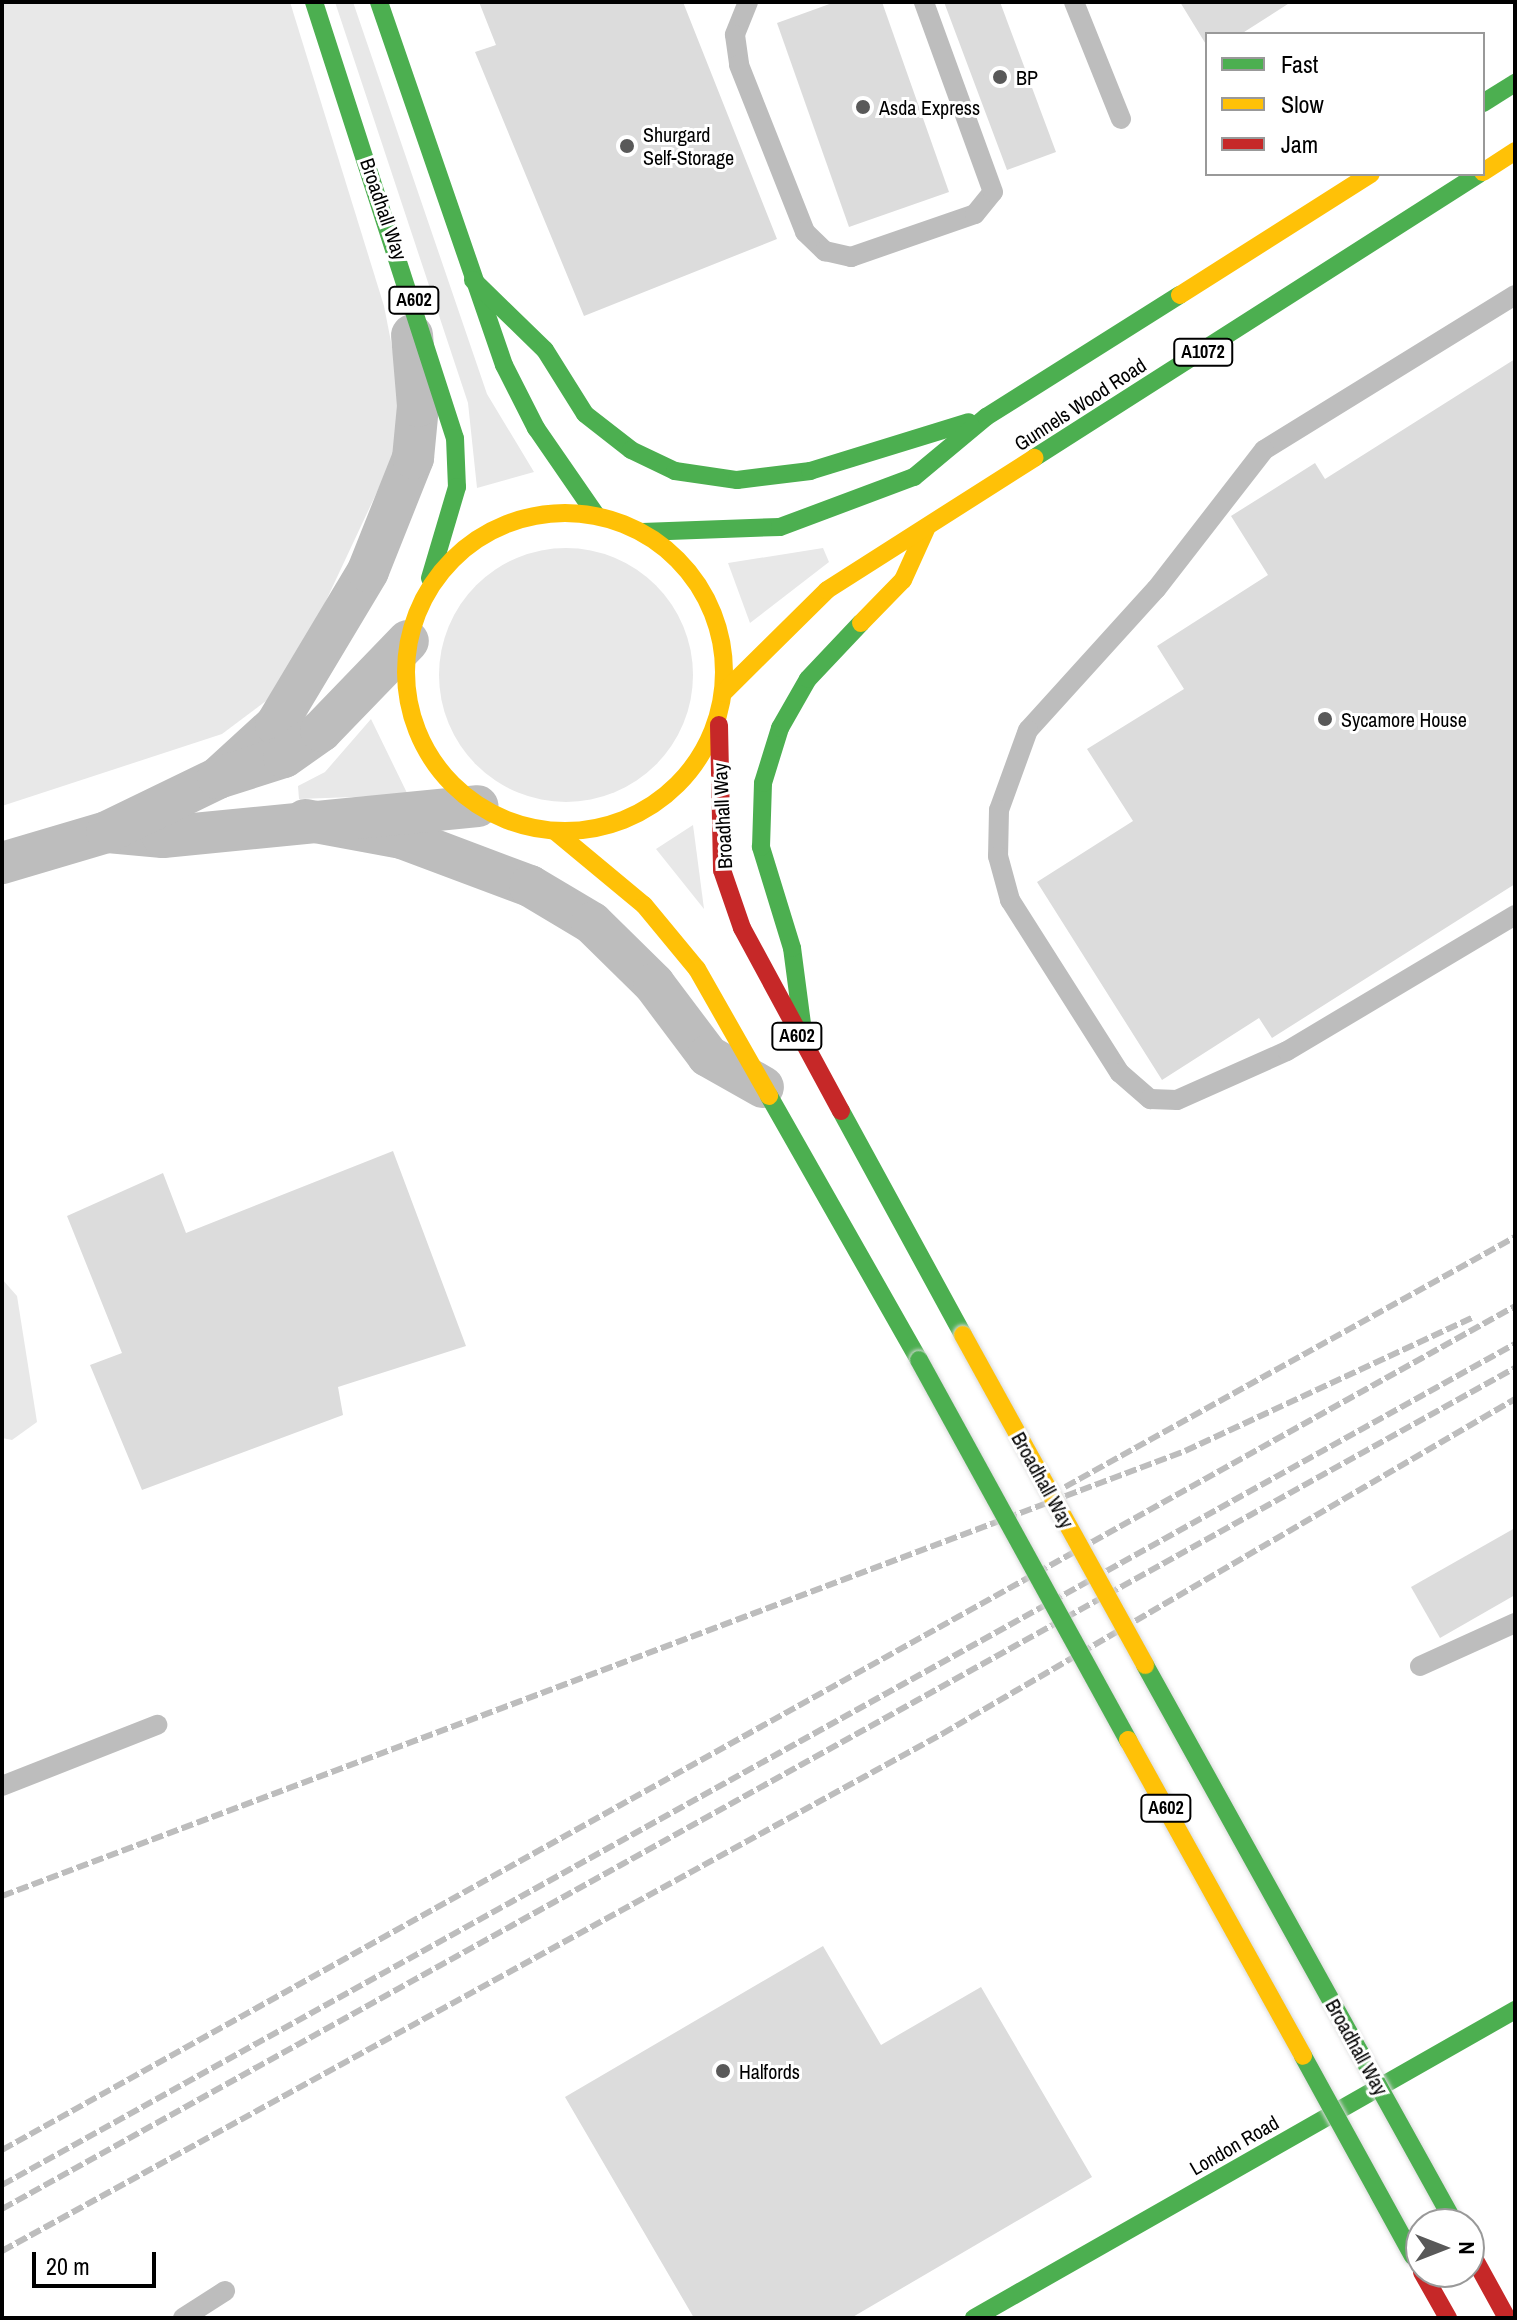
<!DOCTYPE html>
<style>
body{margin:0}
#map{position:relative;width:1517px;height:2320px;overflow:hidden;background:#fff;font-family:"Archivo Narrow",sans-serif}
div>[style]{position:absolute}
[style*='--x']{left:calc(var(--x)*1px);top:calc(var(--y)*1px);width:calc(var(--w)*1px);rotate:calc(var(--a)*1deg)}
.green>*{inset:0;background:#e8e8e8}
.round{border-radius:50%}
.building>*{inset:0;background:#dcdcdc}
.lane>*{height:20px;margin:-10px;padding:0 10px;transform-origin:10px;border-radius:10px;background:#bdbdbd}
.street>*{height:42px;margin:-21px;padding:0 21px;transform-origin:21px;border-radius:21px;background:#bdbdbd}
.fast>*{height:18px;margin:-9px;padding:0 9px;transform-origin:9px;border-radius:9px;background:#4caf50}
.slow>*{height:18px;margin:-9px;padding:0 9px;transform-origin:9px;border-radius:9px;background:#ffc107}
.slow>.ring{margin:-9px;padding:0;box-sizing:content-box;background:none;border:18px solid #ffc107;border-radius:50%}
.jam>*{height:18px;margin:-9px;padding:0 9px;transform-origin:9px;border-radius:9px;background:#c62828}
.rail>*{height:6px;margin-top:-3px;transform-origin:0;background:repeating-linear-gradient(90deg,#bdbdbd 0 12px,transparent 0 16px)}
.bridges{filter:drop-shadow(0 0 2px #dbdbdb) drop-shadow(0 0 2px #dbdbdb)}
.fast-bridge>*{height:18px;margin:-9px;padding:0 9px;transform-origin:9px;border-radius:9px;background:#4caf50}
.slow-bridge>*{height:18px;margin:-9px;padding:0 9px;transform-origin:9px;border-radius:9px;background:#ffc107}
.dots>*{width:22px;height:22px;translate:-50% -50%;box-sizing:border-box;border:4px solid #fff;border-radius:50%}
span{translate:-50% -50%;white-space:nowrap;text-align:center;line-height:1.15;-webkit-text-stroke:6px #fff;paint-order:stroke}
.shield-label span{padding:2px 6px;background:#fff;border:2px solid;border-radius:6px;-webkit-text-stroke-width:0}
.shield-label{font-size:18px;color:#000;font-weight:700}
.poi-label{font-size:20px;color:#000}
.left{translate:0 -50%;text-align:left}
.street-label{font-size:20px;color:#000}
.frame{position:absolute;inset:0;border:4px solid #000;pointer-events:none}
.legend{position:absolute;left:1205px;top:32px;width:280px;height:144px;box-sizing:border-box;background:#fff;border:2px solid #999;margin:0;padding:10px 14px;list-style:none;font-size:24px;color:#000}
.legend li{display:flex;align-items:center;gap:16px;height:40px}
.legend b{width:40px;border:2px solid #999}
.north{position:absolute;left:1405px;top:2208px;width:80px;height:80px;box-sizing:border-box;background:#fff;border:2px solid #999;border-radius:50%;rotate:90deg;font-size:22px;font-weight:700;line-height:32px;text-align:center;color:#000}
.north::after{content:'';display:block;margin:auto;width:28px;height:36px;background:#595959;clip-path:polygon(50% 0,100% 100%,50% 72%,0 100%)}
.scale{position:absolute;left:32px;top:2252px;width:124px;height:36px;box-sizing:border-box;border:4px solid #000;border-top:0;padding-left:10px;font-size:24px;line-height:28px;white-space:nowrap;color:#000;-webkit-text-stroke:6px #fff;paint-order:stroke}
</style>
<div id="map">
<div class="green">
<i style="clip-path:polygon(2px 2px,290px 2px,384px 306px,400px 388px,399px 445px,286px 686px,222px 734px,2px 806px)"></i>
<i style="clip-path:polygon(335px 2px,353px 2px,487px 394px,534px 472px,477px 488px,468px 403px)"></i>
<i style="clip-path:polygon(823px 548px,829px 562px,750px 623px,728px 563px)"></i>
<i class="round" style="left:439px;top:548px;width:254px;height:254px"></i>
<i style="clip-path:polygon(371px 719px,408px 795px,299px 799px,298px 786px,325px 772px)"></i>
<i style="clip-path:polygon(693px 825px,704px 909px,656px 849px)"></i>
<i style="clip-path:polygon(2px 1279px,17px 1296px,37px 1422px,12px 1440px,2px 1438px)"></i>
</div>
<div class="building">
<i style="clip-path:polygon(479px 2px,683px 2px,777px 239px,584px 316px,475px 52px,496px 45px)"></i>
<i style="clip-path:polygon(835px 2px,882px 2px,949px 192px,849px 227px,777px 23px)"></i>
<i style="clip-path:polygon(944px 2px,1000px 2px,1056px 152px,1007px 170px)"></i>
<i style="clip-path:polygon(1180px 2px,1291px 2px,1241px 34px,1207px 34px,1207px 46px)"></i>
<i style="clip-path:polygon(1515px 359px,1515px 884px,1272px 1038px,1259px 1018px,1162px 1080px,1037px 882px,1133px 821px,1087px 749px,1184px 689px,1157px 646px,1268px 575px,1231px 516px,1315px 463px,1325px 479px)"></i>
<i style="clip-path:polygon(393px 1151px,466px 1346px,338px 1387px,343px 1415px,142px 1490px,90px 1365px,122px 1353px,67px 1216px,163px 1173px,186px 1233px)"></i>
<i style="clip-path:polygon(1515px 1528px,1515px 1595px,1440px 1638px,1411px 1587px)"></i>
<i style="clip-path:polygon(823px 1946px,881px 2045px,981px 1987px,1092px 2177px,851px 2318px,694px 2318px,565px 2097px)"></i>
</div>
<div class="lane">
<i style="--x:748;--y:2;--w:35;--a:112"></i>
<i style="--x:735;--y:35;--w:30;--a:82"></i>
<i style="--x:739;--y:65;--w:180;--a:68.4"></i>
<i style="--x:805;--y:232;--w:28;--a:44"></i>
<i style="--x:825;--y:251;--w:27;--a:13"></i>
<i style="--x:851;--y:257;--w:131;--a:-19.1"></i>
<i style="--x:975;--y:214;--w:28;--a:-51"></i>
<i style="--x:993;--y:192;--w:202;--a:-110"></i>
<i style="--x:1074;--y:2;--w:126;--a:68.1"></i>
<i style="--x:1515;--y:295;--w:295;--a:148.3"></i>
<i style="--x:1264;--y:450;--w:176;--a:127.8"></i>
<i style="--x:1156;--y:589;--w:190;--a:132.2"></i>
<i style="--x:1028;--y:730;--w:85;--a:109.9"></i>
<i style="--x:999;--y:810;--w:46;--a:91.2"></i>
<i style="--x:998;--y:856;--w:46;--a:74.7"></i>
<i style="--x:1010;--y:900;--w:205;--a:57.6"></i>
<i style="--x:1120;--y:1073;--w:40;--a:41"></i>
<i style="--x:1150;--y:1099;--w:27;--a:2"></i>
<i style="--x:1177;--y:1100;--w:120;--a:-24"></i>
<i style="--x:1287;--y:1051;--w:265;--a:-30.8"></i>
<i style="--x:1420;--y:1666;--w:104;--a:-24.4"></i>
<i style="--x:2;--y:1786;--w:167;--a:-21.5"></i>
<i style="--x:183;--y:2318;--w:50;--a:-32.7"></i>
</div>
<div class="street">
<i style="--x:218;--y:778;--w:79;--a:-42.4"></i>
<i style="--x:276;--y:725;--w:179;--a:-59.1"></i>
<i style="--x:368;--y:571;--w:122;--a:-68.3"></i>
<i style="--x:413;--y:458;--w:52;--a:-84.5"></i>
<i style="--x:418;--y:406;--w:71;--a:-94.8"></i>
<i style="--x:305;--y:820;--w:99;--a:10.5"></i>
<i style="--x:402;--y:838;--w:137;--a:20.6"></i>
<i style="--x:530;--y:886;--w:72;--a:30.8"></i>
<i style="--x:592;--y:923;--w:87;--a:44.5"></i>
<i style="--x:654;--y:984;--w:90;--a:53.1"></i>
<i style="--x:708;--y:1056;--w:63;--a:29.4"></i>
<i style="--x:108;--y:832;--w:55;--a:5.2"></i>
<i style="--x:163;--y:837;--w:316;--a:-5.6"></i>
<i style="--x:2;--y:863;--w:109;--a:-16.4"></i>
<i style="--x:107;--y:832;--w:123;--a:-25.9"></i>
<i style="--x:218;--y:778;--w:69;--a:-17.7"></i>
<i style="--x:284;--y:757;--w:45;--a:-35.1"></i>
<i style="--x:321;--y:731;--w:125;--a:-46"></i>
</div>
<div class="fast">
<i style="--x:314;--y:2;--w:458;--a:72.1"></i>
<i style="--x:455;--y:438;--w:49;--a:87.7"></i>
<i style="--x:457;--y:487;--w:95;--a:106.5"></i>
<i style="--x:379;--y:2;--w:384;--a:71"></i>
<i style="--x:504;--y:365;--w:71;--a:63.1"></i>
<i style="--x:536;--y:428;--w:106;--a:55.4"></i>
<i style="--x:1483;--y:103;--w:38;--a:-32"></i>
<i style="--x:473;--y:280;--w:100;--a:44.2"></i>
<i style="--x:545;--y:350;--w:75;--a:58"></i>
<i style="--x:585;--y:414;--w:58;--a:38"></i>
<i style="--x:631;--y:450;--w:49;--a:25.5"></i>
<i style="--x:675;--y:471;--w:63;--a:8.3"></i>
<i style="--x:737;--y:480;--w:74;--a:-7"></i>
<i style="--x:810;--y:471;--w:166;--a:-17.1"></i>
<i style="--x:1034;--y:458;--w:528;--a:-32.55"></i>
<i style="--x:642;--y:532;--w:138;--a:-2.1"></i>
<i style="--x:780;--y:527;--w:143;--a:-20.5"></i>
<i style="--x:914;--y:477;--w:94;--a:-39.8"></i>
<i style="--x:986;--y:417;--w:229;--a:-32.2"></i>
<i style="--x:804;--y:1039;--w:92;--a:-97.5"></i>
<i style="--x:792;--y:948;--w:106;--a:-107.1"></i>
<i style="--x:761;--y:847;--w:64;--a:-88.2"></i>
<i style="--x:763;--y:783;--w:58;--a:-72.8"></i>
<i style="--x:780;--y:728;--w:56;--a:-60.3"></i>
<i style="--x:808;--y:679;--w:77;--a:-46.6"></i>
<i style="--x:769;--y:1096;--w:304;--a:60.4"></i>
<i style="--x:841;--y:1111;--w:255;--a:61.4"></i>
<i style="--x:974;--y:2318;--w:623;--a:-29.65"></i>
</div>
<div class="slow">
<i style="--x:1483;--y:172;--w:38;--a:-33"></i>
<i style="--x:1180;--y:295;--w:226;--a:-32.4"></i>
<i class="ring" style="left:406px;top:513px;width:300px;height:300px"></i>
<i style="--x:861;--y:623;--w:60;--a:-45.7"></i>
<i style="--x:903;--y:580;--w:56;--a:-65.7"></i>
<i style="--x:723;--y:693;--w:146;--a:-44.7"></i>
<i style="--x:827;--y:590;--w:246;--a:-32.5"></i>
<i style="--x:556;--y:832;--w:114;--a:39.7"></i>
<i style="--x:644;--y:905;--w:83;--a:50.4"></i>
<i style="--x:697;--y:969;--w:146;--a:60.4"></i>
</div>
<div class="jam">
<i style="--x:719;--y:725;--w:145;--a:88.8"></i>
<i style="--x:722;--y:870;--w:61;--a:71"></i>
<i style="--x:742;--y:928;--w:208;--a:61.6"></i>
<i style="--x:1469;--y:2249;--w:79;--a:61.2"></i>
<i style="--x:1422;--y:2272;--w:53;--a:60.5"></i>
</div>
<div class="rail">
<i style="--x:1065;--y:1487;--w:515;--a:-29.05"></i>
<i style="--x:2;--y:1896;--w:1264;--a:-20.61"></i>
<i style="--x:1185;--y:1451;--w:316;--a:-24.9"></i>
<i style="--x:2;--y:2150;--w:1732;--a:-29.15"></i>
<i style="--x:2;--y:2185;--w:1731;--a:-29.07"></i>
<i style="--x:2;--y:2209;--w:1731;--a:-29.07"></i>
<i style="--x:2;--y:2251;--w:1073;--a:-28.81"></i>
<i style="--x:942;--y:1734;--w:664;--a:-30.31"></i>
</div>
<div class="bridges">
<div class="fast-bridge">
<i style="--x:919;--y:1360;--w:434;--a:61.2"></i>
<i style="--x:1145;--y:1665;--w:639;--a:60.99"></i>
<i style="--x:1303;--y:2056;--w:228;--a:61.2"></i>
</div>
<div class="slow-bridge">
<i style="--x:963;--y:1335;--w:377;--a:61.1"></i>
<i style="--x:1128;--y:1740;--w:361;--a:61"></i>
</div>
</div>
<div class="dots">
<i style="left:1000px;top:77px;background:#595959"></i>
<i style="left:863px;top:107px;background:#595959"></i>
<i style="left:627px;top:146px;background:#595959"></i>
<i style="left:1325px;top:719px;background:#595959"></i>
<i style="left:723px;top:2071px;background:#595959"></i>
</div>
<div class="shield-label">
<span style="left:414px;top:300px">A602</span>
<span style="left:1203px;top:352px">A1072</span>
<span style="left:797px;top:1036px">A602</span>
<span style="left:1166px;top:1808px">A602</span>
</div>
<div class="poi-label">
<span class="left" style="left:1016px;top:77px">BP</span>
<span class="left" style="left:879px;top:107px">Asda Express</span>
<span class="left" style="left:643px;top:146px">Shurgard<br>Self-Storage</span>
<span class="left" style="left:1341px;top:719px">Sycamore House</span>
<span class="left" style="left:739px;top:2071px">Halfords</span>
</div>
<div class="street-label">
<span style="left:384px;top:209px;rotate:71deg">Broadhall Way</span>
<span style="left:1080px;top:404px;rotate:-33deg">Gunnels Wood Road</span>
<span style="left:722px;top:816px;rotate:-93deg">Broadhall Way</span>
<span style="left:1043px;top:1480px;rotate:61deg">Broadhall Way</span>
<span style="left:1357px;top:2047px;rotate:61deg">Broadhall Way</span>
<span style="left:1234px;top:2145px;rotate:-30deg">London Road</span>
</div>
<div class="frame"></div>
<ul class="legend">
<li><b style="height:10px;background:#4caf50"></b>Fast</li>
<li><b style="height:10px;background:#ffc107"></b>Slow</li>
<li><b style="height:10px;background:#c62828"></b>Jam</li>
</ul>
<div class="north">N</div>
<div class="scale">20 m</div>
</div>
